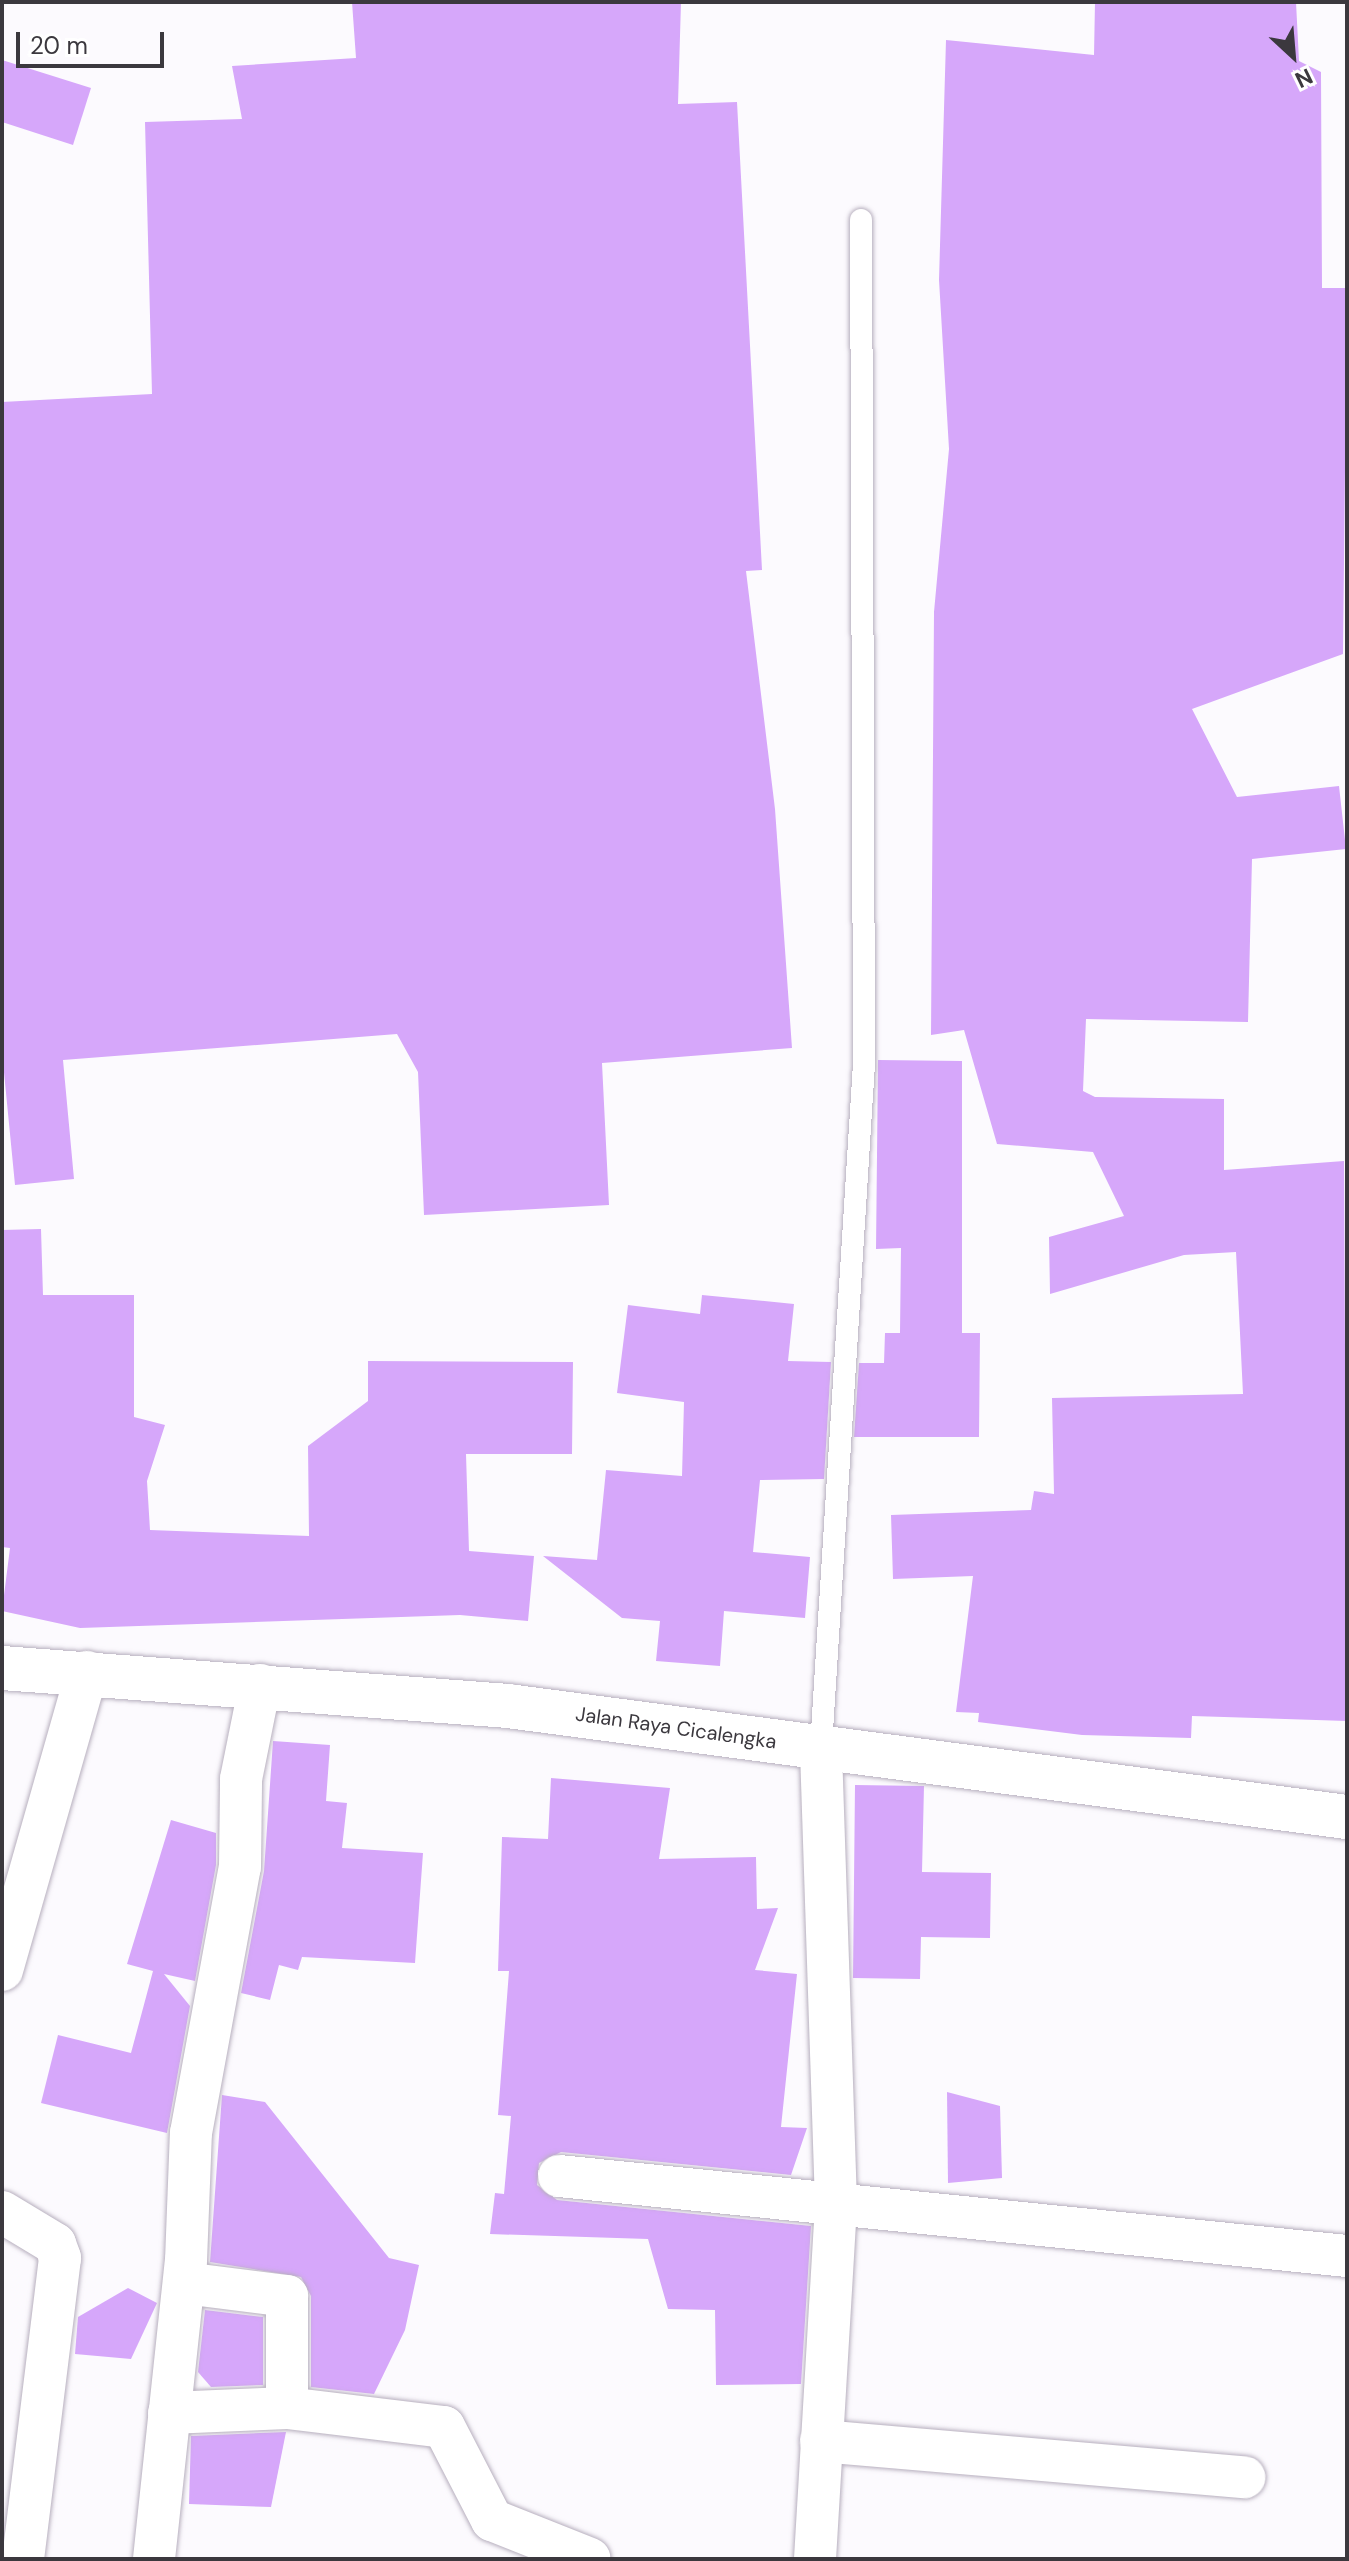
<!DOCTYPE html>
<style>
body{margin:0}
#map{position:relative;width:1349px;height:2561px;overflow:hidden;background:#fcfafe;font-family:"DM Sans",sans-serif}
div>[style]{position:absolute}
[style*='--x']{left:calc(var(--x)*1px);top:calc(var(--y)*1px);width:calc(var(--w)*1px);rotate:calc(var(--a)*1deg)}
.building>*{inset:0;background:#d6a7fa}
.roads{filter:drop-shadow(0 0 2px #b7afbe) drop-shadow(0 0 2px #b7afbe)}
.lane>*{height:22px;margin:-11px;padding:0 11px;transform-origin:11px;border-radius:11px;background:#fff}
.street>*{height:42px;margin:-21px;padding:0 21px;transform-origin:21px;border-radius:21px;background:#fff}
.secondary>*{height:44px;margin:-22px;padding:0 22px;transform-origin:22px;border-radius:22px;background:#fff}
span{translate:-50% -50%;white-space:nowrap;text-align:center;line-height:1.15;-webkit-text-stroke:8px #fff;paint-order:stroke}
.street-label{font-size:20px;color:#3b383e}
.frame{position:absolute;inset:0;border:4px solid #3b383e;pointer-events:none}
.north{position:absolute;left:1253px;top:16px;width:80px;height:80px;-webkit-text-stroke:6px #fff;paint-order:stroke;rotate:154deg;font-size:22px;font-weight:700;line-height:32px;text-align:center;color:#3b383e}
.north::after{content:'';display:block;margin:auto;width:28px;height:36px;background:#3b383e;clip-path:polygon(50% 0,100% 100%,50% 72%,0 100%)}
.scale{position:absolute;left:16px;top:32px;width:148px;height:36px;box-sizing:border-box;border:4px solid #3b383e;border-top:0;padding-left:10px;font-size:24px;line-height:28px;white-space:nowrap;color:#3b383e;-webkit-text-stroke:6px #fff;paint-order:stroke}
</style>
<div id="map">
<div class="building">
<i style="clip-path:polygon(352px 2px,681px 2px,678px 104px,737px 102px,762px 570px,746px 571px,775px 809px,792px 1048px,602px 1063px,609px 1205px,424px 1215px,418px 1072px,397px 1034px,63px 1060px,74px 1179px,15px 1185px,2px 1052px,2px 402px,152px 394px,145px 122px,242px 119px,232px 66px,356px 58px)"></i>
<i style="clip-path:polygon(1095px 2px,1296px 2px,1299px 61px,1321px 72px,1322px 288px,1347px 288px,1343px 654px,1192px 709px,1237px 797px,1339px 786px,1346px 849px,1252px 859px,1248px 1022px,1086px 1019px,1083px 1091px,1095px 1097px,1224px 1099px,1224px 1170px,1344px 1161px,1347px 1721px,1192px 1716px,1191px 1738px,1082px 1735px,978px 1722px,979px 1713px,956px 1712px,973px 1576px,893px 1579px,891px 1515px,1031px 1510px,1034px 1491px,1054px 1494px,1052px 1398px,1243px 1394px,1236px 1252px,1184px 1255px,1050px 1294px,1049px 1237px,1124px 1216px,1093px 1152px,997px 1144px,964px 1030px,931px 1035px,934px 612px,949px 449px,939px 280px,946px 40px,1094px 55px)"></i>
<i style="clip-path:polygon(2px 60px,91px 88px,73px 145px,2px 122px)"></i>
<i style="clip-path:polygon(878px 1060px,962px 1061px,962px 1333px,980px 1333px,979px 1437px,854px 1437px,859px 1363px,884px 1363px,885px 1333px,900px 1333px,901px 1248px,876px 1249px)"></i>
<i style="clip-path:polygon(41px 1229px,43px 1295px,134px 1295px,134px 1417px,165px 1425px,147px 1481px,150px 1530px,309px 1536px,308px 1446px,368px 1401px,368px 1361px,573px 1362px,572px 1454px,466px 1454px,469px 1551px,534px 1556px,528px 1621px,460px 1615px,80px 1628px,2px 1611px,10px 1548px,2px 1547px,2px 1230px)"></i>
<i style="clip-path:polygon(702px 1295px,794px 1304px,788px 1361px,831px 1362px,824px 1479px,760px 1480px,753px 1552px,810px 1557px,805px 1618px,724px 1611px,720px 1666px,656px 1661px,660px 1621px,622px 1618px,543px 1556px,597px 1560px,606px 1470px,682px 1476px,684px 1402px,617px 1393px,628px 1305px,700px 1314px)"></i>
<i style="clip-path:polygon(273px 1741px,330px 1745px,326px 1801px,347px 1803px,342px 1848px,423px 1853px,415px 1963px,302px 1957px,298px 1970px,279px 1965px,270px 2000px,241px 1993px,264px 1871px)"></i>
<i style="clip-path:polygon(551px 1778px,670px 1788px,659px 1859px,756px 1857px,757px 1909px,778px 1908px,755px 1970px,797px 1974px,781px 2127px,807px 2128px,791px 2175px,561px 2152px,539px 2163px,537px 2185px,557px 2200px,811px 2226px,801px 2384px,716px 2385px,715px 2310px,668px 2309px,648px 2239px,490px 2234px,495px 2193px,504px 2194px,511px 2116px,498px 2115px,509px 1971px,498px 1971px,502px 1837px,548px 1839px)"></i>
<i style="clip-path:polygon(855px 1785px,924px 1786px,922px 1872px,991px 1873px,990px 1938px,921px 1937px,920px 1979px,853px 1978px)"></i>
<i style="clip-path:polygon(171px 1820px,216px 1833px,216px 1865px,195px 1981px,164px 1974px,190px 2006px,167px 2133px,41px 2103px,58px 2035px,131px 2053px,153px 1971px,127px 1964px)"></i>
<i style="clip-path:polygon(947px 2092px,1000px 2106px,1002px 2178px,948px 2183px)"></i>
<i style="clip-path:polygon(222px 2095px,265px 2102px,389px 2258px,419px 2265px,405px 2330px,374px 2394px,311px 2387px,311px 2296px,301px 2277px,210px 2262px)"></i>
<i style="clip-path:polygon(128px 2288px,157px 2303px,131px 2359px,75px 2354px,78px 2317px)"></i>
<i style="clip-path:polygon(205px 2310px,263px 2317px,263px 2385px,211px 2387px,198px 2372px)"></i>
<i style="clip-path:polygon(286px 2432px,271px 2507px,189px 2504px,191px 2436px)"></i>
</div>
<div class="roads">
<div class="lane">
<i style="--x:821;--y:1747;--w:685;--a:-86.4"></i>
<i style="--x:864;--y:1063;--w:843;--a:-90.2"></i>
</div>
<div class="street">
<i style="--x:2;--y:1970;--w:310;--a:-74.1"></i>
<i style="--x:559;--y:2176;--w:792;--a:5.8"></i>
<i style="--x:2;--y:2212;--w:62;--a:31.1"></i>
<i style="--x:55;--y:2244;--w:15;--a:70"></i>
<i style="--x:60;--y:2258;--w:303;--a:97"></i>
<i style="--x:184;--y:2283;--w:104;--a:7.2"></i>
<i style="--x:287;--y:2296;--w:112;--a:90"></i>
<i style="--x:287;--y:2408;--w:158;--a:6.9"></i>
<i style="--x:444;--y:2427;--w:105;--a:62.7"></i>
<i style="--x:492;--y:2520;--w:105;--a:21.7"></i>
<i style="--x:169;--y:2413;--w:118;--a:-2.4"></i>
<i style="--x:821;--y:2441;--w:425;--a:4.9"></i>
<i style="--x:154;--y:2559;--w:300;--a:-83.9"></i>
<i style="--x:186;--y:2261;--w:128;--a:-87.8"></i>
<i style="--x:191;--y:2133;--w:270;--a:-79.6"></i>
<i style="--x:240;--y:1867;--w:88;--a:-89.3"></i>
<i style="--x:241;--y:1779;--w:96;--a:-78.6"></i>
<i style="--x:815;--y:2559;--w:357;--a:-86.6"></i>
<i style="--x:836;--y:2203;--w:456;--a:-91.9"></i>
</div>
<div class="secondary">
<i style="--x:2;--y:1668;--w:507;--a:4.29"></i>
<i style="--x:508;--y:1706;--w:846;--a:7.54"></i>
</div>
</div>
<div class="street-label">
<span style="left:676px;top:1728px;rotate:8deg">Jalan Raya Cicalengka</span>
</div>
<div class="frame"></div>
<div class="north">N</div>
<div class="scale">20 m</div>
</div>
